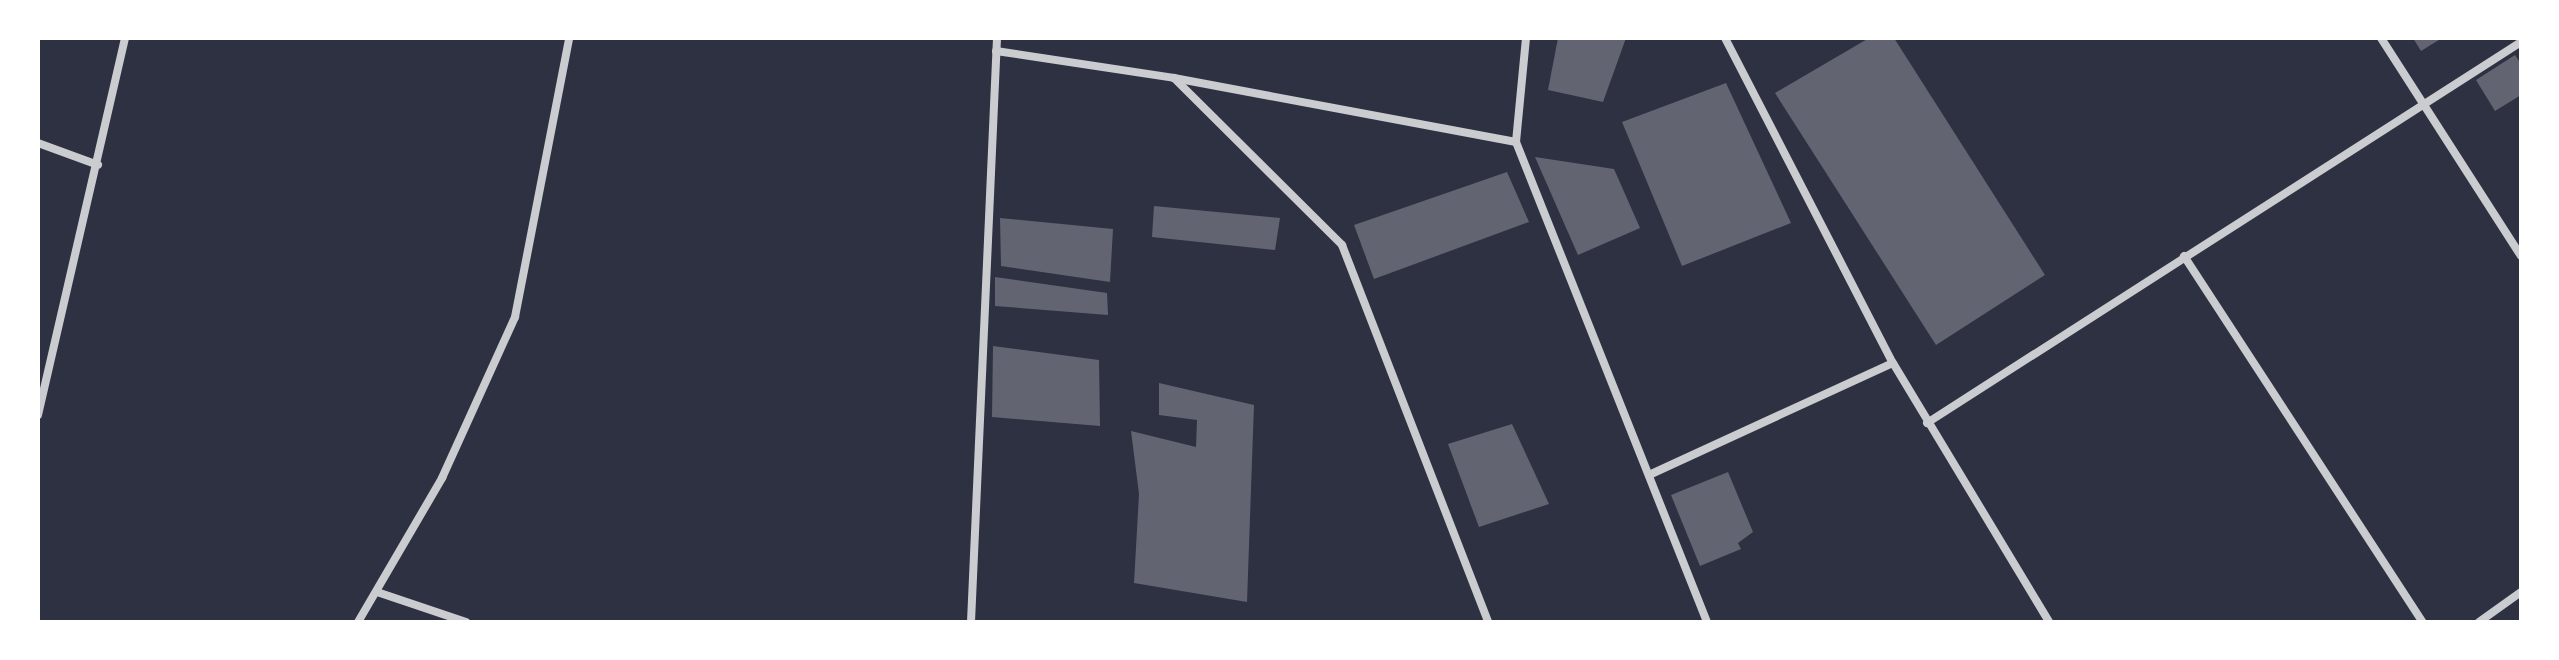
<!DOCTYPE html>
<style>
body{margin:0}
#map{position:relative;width:2559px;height:660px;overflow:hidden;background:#2d3142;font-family:"Archivo Narrow",sans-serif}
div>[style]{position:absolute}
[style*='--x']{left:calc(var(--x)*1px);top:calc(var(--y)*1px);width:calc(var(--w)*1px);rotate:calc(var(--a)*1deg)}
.building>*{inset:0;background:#626471}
.minor>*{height:8px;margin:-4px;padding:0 4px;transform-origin:4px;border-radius:4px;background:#caccd0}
span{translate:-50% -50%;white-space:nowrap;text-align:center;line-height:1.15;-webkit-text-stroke:7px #fff;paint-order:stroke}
.frame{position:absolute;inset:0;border:40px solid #fff;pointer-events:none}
</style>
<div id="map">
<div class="building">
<i style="clip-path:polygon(1558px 38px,1626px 38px,1603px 102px,1548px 90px)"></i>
<i style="clip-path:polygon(1869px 38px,1894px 38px,2045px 275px,1936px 345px,1775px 93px)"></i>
<i style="clip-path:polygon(2413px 38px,2442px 38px,2421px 51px)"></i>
<i style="clip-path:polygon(2515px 55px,2521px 64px,2521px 95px,2495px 111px,2476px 80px)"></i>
<i style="clip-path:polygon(1726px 83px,1791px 223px,1682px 266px,1622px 122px)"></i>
<i style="clip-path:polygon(1535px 157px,1614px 169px,1640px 228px,1578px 255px)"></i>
<i style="clip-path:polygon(1507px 172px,1529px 222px,1374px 279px,1354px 225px)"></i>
<i style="clip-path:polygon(1154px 206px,1280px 218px,1275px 250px,1152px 237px)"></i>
<i style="clip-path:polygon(1000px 218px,1113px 229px,1110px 282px,1001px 266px)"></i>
<i style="clip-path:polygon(995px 277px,1107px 293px,1108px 315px,995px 306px)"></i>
<i style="clip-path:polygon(993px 346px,1099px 360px,1100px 426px,992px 417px)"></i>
<i style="clip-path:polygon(1159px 383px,1254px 405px,1247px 602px,1134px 583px,1139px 494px,1131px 431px,1196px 447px,1197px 420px,1159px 415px)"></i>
<i style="clip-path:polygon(1512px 424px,1549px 504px,1479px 527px,1448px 444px)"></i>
<i style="clip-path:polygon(1728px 472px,1753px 532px,1738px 543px,1741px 549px,1700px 566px,1671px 495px)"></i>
</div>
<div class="minor">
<i style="--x:1526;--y:38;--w:104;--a:95.5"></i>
<i style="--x:1516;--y:142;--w:517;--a:68.3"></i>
<i style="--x:1725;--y:38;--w:366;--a:62.7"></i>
<i style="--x:1893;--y:363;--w:302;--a:58.9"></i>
<i style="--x:2381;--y:38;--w:259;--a:57.3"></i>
<i style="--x:996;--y:51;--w:180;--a:8.6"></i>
<i style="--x:1174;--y:78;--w:348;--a:10.6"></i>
<i style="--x:1174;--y:78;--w:237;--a:44.8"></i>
<i style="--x:1342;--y:245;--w:404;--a:68.8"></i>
<i style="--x:38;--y:143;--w:64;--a:20.1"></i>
<i style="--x:2184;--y:256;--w:437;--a:56.9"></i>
<i style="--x:38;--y:415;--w:387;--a:-77"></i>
<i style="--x:1927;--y:423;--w:706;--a:-32.68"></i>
<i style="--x:1649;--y:475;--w:268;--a:-24.7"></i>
<i style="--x:377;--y:592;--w:94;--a:18.6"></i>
<i style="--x:358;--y:622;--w:167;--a:-59.7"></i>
<i style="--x:442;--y:478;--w:177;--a:-65.6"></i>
<i style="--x:515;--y:317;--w:284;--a:-79"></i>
<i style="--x:971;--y:622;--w:585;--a:-87.45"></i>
<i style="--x:2479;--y:622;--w:52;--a:-35.5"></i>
</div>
<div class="frame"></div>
</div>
